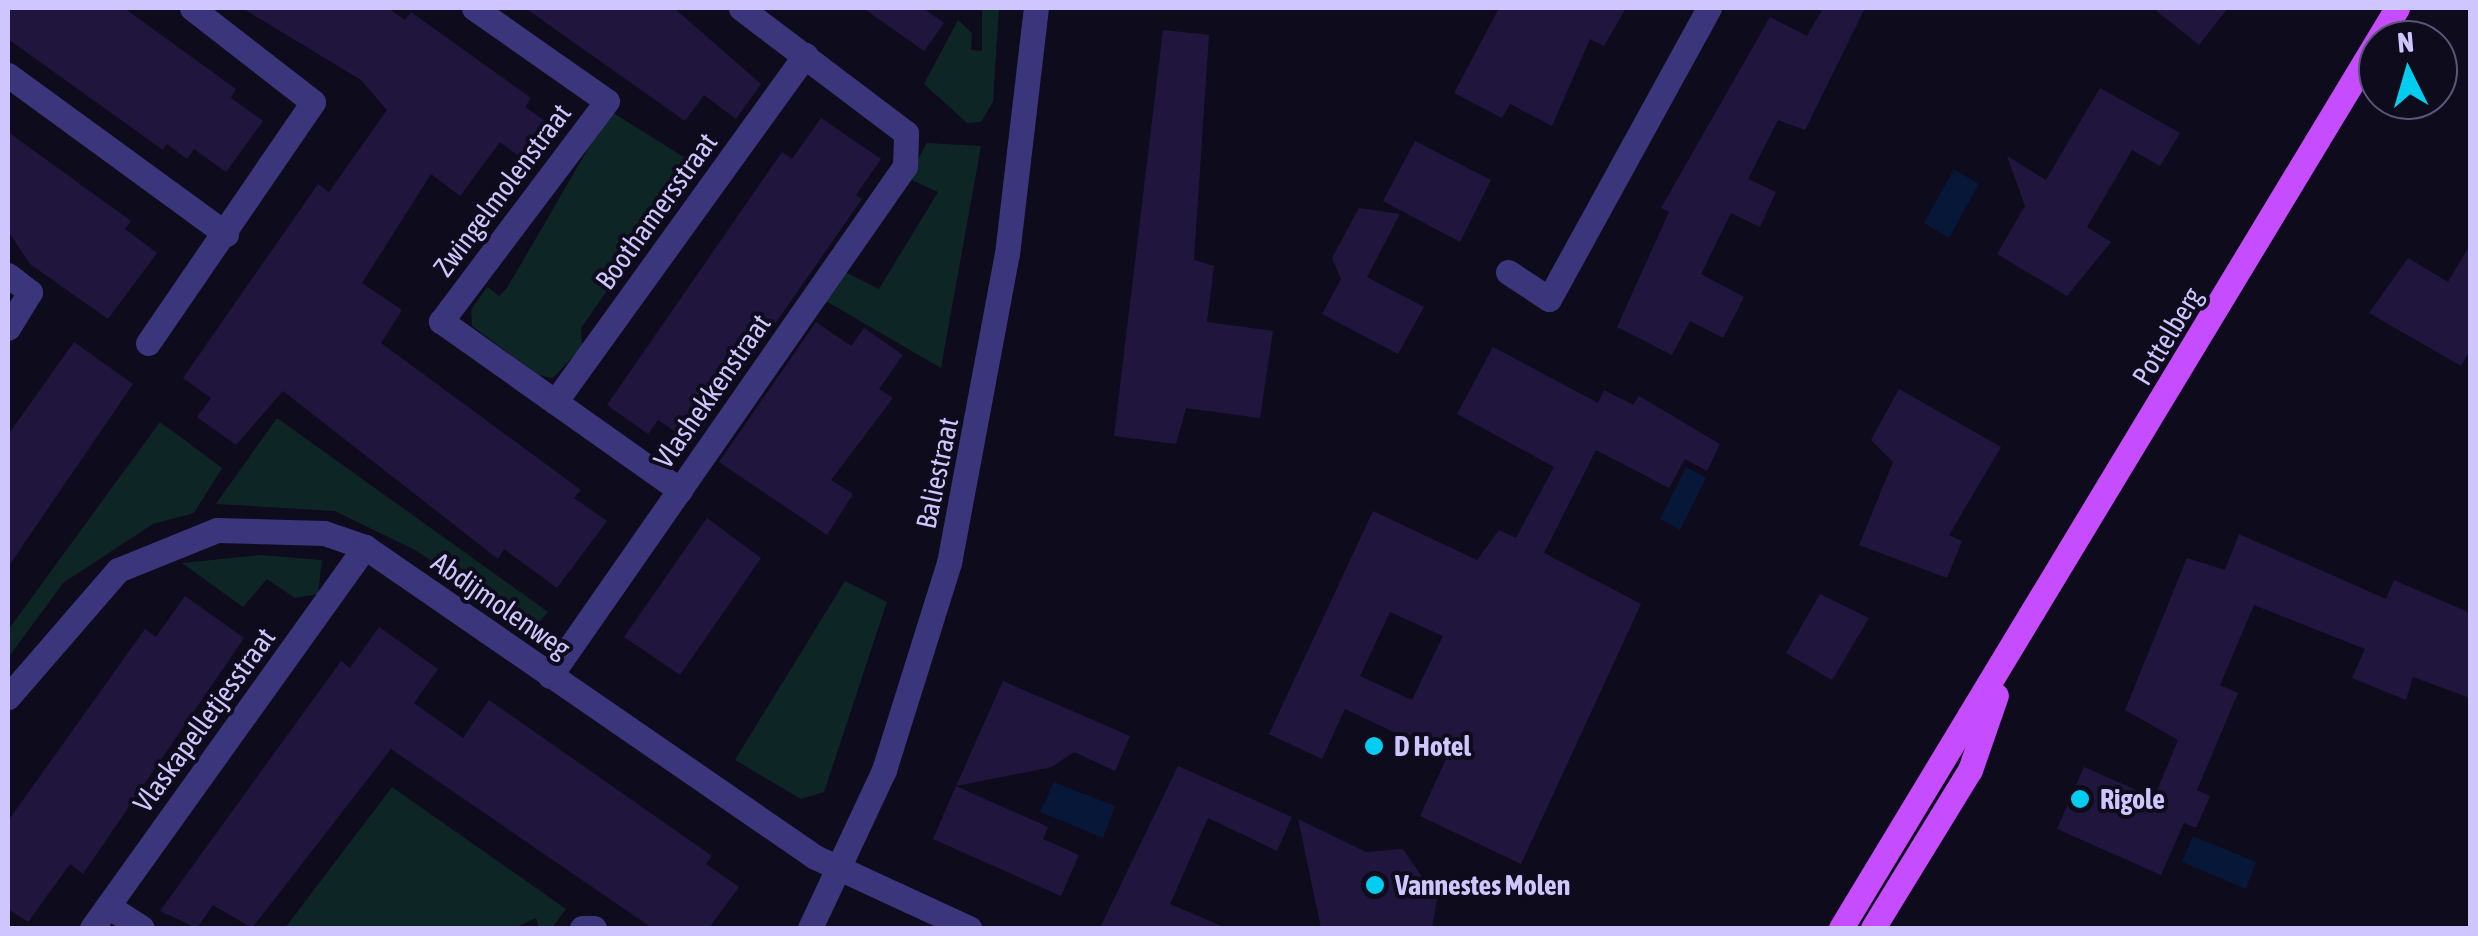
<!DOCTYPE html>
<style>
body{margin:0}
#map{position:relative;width:2478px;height:936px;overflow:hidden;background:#0e0b1c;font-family:"Asap Condensed",sans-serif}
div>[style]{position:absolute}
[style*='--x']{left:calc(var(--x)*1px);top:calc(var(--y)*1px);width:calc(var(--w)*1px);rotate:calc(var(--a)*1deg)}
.green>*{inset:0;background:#0e2526}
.water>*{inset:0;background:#071738}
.building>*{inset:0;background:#20163d}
.minor>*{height:25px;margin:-12.5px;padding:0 12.5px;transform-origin:12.5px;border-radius:12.5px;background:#3b357c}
.major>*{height:25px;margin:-12.5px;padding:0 12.5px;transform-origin:12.5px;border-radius:12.5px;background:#c54cff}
.dots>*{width:28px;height:28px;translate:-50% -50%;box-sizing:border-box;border:5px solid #0e0b1c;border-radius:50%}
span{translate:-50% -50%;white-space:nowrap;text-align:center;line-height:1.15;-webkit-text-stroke:8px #0e0b1c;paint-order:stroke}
.street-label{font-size:28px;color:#cfc5ff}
.poi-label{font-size:28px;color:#cfc5ff;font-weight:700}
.left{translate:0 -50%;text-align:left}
.frame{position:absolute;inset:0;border:10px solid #cfc5ff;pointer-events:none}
.north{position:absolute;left:2358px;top:20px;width:100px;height:100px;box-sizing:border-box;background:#0e0b1c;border:2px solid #5b5577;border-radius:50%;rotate:355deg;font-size:28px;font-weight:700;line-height:40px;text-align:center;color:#cfc5ff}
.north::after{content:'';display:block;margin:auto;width:35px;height:45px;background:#00cdf0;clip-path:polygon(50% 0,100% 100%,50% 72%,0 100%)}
</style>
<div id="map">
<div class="green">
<i style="clip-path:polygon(982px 8px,999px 8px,993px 102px,981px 122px,967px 123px,924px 84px,958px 20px,972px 33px,971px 50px,982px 51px)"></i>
<i style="clip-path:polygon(610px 111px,695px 164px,581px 328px,582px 347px,553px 378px,538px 375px,472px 326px,471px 310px,487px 287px,499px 296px,507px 288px)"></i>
<i style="clip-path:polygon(927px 143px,981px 146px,941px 368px,824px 300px,845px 272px,879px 289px,938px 192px,907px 178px)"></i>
<i style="clip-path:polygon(277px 418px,548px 612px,532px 630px,417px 551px,335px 511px,216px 504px)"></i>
<i style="clip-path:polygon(160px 422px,222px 468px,194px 513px,153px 524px,63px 583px,8px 658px,8px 630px)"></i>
<i style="clip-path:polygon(260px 555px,322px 560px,318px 594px,295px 598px,267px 579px,243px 607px,182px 563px)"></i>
<i style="clip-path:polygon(845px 581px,887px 602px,824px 792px,801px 799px,735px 760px)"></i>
<i style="clip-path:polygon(392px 787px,566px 909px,552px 928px,539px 928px,536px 918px,514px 928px,285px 928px)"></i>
</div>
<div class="water">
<i style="clip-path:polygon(1954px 169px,1979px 184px,1949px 238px,1924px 223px)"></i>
<i style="clip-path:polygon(1686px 467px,1706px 478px,1680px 530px,1660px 519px)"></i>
<i style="clip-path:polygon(1054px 782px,1115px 806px,1103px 838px,1040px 812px)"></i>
<i style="clip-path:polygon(2193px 836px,2256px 862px,2246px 889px,2182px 862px)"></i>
</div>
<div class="building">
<i style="clip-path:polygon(8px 8px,124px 8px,236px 89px,231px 98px,263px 121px,226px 172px,194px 149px,187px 159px,167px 144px,163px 150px,8px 39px)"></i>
<i style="clip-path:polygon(242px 8px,388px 8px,405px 20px,411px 12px,531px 98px,525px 107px,556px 129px,531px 165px,500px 142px,460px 196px,431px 174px,362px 283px,402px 310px,381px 343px,581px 490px,574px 498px,607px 521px,557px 588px,504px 549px,498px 559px,283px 391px,236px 445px,197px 417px,211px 398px,183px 378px,318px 184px,329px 192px,387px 110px,361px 80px)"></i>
<i style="clip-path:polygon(525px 8px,674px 8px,761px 84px,736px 119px,704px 95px,685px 121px)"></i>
<i style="clip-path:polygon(863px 8px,923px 8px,944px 23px,924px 51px)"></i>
<i style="clip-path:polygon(1499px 8px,1626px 8px,1604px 46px,1590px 39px,1552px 126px,1510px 104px,1502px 118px,1454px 93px)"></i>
<i style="clip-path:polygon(1823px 8px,1865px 8px,1805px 130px,1778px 120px,1748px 179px,1776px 192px,1760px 227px,1731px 213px,1701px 274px,1744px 297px,1723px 338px,1690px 321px,1672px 355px,1617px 327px,1669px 212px,1661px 208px,1770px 17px,1807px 36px)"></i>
<i style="clip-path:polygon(2153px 8px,2228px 8px,2199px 45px)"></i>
<i style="clip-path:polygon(1163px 30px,1209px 35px,1194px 260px,1214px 266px,1207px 322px,1273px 331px,1260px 418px,1186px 408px,1176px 444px,1114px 436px)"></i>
<i style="clip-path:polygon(2100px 88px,2180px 133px,2160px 166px,2132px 150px,2087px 227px,2111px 242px,2067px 296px,1997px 254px,2025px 206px,2007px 156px,2046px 180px)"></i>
<i style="clip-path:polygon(821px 118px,881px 159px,856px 195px,862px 199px,692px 443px,658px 420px,648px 434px,607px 405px,782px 152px,792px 159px)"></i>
<i style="clip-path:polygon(8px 132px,131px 221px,125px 229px,157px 253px,108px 319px,30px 264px,8px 231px)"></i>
<i style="clip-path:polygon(1415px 141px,1491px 180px,1460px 242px,1383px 201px)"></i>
<i style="clip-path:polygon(1359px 208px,1400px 214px,1367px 277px,1424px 307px,1398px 354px,1322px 314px,1341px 279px,1332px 258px)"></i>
<i style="clip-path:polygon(2470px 245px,2470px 350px,2461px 366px,2369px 313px,2408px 258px,2448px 282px)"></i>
<i style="clip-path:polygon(816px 322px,851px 346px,864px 328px,903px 355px,879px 389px,893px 398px,831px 480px,853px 494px,827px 535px,719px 462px)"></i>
<i style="clip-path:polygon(74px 342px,133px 384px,8px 567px,8px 435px)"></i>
<i style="clip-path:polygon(evenodd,1493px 347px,1598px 403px,1604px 390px,1633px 405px,1639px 396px,1720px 444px,1707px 471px,1685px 459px,1669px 488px,1596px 450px,1544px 553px,1641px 604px,1521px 864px,1420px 816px,1447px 757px,1345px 709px,1322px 759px,1269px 734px,1373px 511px,1477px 560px,1499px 530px,1516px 538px,1554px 467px,1457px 414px,1493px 347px,1390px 612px,1443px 636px,1412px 700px,1360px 676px,1390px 612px)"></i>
<i style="clip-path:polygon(1899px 389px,2001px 447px,1949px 535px,1962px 541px,1947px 578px,1859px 545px,1893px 462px,1871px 440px)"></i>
<i style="clip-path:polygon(707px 518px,761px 558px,680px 675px,624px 637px)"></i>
<i style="clip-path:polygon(2239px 534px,2386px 599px,2394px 580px,2470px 613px,2470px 698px,2413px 677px,2406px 700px,2352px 678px,2365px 649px,2254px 605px,2220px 685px,2238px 693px,2197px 790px,2210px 796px,2196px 828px,2184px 823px,2161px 875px,2057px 829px,2084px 767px,2154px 798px,2178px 740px,2125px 710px,2187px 558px,2225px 570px)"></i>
<i style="clip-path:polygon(1820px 594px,1869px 618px,1832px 680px,1786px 653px)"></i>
<i style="clip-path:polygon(185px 596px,244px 638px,83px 874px,70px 864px,28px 922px,8px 909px,8px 821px,145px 629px,156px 637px)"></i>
<i style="clip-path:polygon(379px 627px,438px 669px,414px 703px,463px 738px,489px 700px,712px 856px,706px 864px,739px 887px,709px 928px,652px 928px,391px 749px,252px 928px,213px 905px,197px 928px,160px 911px,341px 661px,350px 668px)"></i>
<i style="clip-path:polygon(1003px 681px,1130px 736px,1115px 771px,1074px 752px,1052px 767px,956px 786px)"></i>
<i style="clip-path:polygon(1178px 766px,1292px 817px,1277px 851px,1208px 818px,1170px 904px,1226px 928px,1100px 928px)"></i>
<i style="clip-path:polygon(956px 786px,1048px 827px,1043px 839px,1079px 855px,1061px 896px,933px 839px)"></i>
<i style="clip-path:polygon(1298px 819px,1366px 852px,1403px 849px,1437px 899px,1432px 928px,1321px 928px)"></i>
</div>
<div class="minor">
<i style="--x:474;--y:8;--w:162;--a:35"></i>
<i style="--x:607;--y:101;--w:276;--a:127"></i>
<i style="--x:441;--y:321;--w:293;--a:35.3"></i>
<i style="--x:8;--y:75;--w:270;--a:36.1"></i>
<i style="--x:1508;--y:272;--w:49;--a:33.4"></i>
<i style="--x:1549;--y:299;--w:332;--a:-61.2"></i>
<i style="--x:8;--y:275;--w:28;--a:38"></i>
<i style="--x:30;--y:292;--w:42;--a:121.4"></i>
<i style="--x:148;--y:343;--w:292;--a:-55.6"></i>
<i style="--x:313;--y:102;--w:153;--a:-142.2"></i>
<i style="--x:555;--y:402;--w:428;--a:-54.2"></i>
<i style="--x:550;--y:676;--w:621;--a:-55.16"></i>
<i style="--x:905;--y:166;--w:33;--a:-88"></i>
<i style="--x:906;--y:133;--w:207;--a:-142.9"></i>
<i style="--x:8;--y:697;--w:168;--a:-49.1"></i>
<i style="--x:118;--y:570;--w:107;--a:-22"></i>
<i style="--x:217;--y:530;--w:107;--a:1.6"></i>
<i style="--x:324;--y:533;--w:43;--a:18.9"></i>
<i style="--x:365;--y:547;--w:546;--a:34.56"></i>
<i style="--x:815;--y:857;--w:170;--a:24.8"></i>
<i style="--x:108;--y:906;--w:40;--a:32.9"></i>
<i style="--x:92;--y:928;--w:469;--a:-54.4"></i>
<i style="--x:582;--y:928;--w:12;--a:0"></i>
<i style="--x:810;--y:928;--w:174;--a:-64.9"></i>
<i style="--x:884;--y:770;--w:217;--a:-72.6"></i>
<i style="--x:949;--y:563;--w:314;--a:-79.4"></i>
<i style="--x:1007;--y:254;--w:248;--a:-83.3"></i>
</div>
<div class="major">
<i style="--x:1841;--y:928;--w:1075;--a:-58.85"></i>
<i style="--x:1873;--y:928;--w:185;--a:-58.5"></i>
<i style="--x:1970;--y:770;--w:79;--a:-70.9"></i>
</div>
<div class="dots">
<i style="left:1374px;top:746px;background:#00cdf0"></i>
<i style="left:2080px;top:799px;background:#00cdf0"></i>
<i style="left:1375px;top:885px;background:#00cdf0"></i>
</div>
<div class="street-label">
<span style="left:502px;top:190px;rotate:-53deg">Zwingelmolenstraat</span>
<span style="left:656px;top:211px;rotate:-54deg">Boothamersstraat</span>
<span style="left:2167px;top:336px;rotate:-59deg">Pottelberg</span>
<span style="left:712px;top:391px;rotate:-55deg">Vlashekkenstraat</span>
<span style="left:937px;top:473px;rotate:-78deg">Baliestraat</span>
<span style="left:501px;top:605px;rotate:35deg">Abdijmolenweg</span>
<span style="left:204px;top:720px;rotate:-54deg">Vlaskapelletjesstraat</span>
</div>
<div class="poi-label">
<span class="left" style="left:1394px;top:746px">D Hotel</span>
<span class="left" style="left:2100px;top:799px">Rigole</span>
<span class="left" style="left:1395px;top:885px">Vannestes Molen</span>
</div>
<div class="frame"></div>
<div class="north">N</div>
</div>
